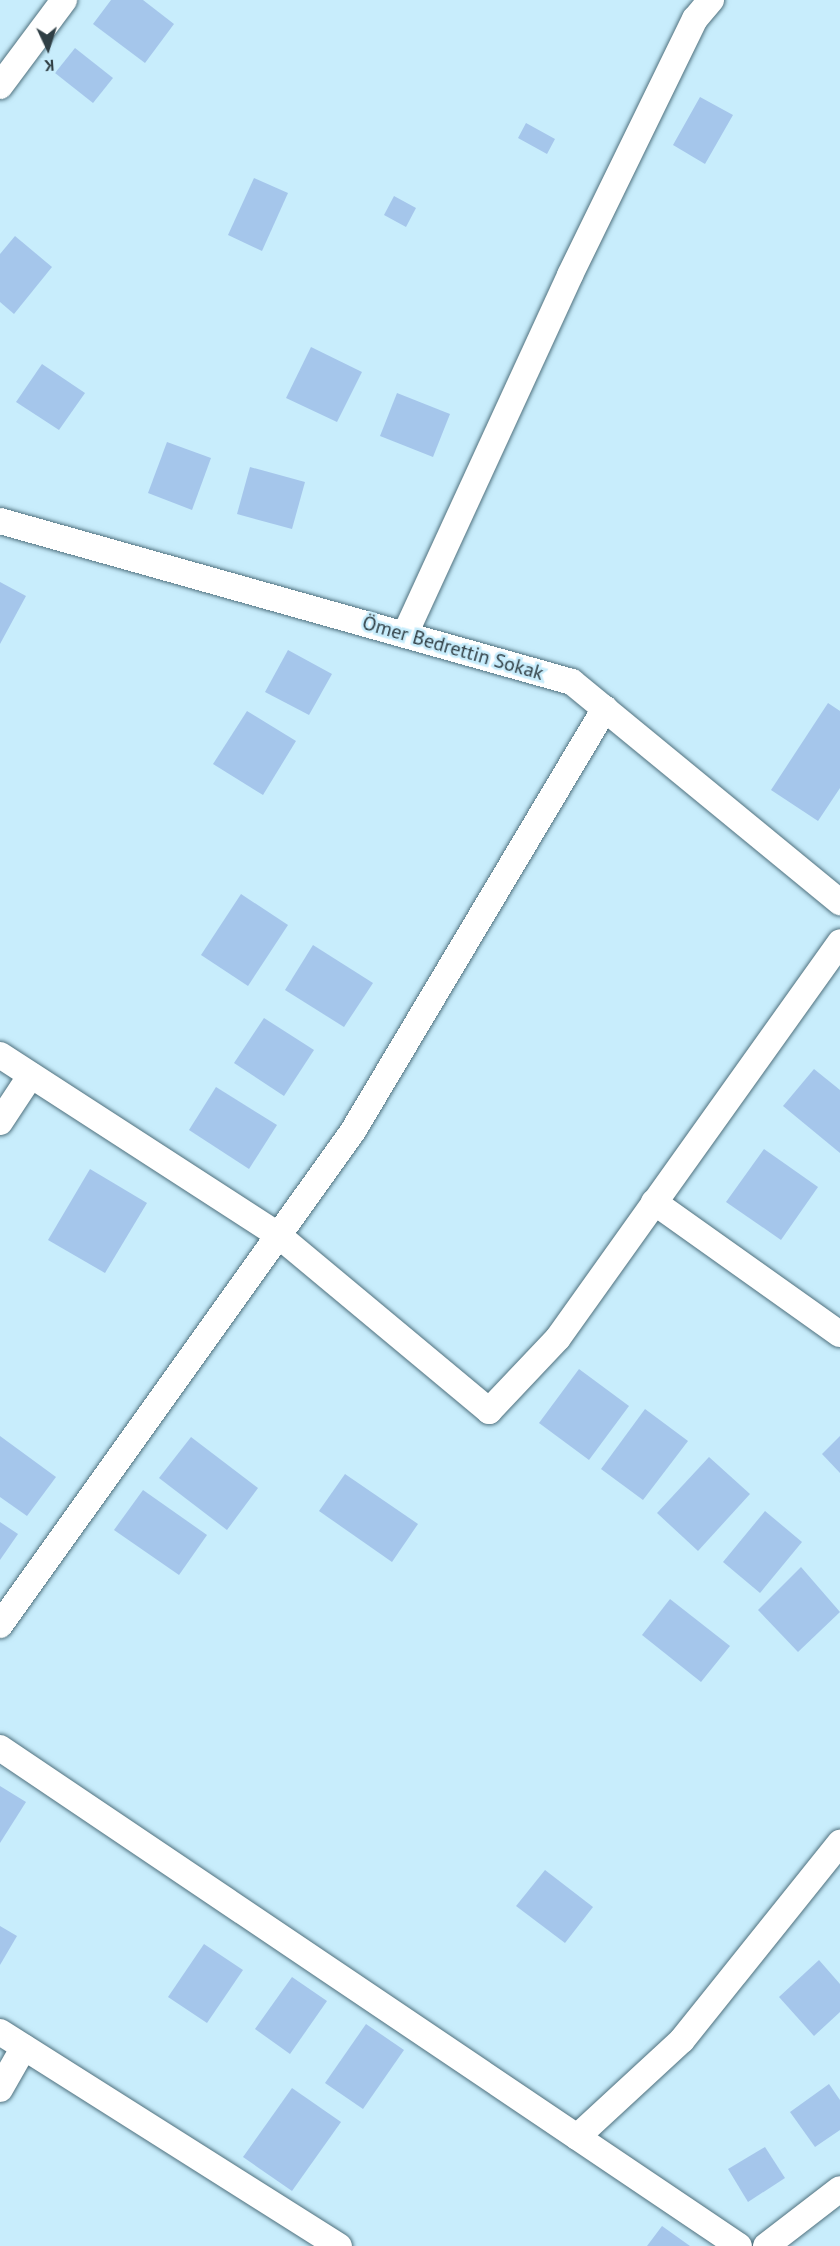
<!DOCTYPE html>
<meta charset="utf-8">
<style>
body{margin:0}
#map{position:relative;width:840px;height:2246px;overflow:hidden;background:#c8edfc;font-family:"PT Sans",sans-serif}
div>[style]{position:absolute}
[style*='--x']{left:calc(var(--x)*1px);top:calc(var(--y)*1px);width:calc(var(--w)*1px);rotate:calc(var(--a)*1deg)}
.building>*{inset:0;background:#a5c6eb}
.roads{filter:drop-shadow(0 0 2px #50717e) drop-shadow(0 0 2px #50717e)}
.minor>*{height:26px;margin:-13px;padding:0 13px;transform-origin:13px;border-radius:13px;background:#fff}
span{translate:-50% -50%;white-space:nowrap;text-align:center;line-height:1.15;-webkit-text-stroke:5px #c8edfc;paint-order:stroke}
.street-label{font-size:20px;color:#303f45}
.north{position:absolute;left:18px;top:18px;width:60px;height:60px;-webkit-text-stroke:4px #c8edfc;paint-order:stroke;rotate:176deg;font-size:16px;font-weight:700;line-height:24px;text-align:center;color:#303f45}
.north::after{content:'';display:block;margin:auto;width:21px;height:27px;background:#303f45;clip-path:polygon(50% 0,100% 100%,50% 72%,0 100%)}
</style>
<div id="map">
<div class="building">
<i style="clip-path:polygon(111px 0,143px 0,174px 24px,145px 63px,93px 24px)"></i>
<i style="clip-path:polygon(75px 48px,113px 78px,93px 103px,55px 73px)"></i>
<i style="clip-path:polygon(700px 97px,733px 115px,705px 164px,673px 145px)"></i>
<i style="clip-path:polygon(526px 123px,555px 139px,547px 154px,518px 138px)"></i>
<i style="clip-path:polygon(254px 178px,288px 193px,262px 251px,228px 235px)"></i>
<i style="clip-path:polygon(394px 196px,416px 208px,406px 227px,384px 215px)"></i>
<i style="clip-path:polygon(15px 236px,52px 267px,14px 314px,0 302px,0 254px)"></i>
<i style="clip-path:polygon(311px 347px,362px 372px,337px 422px,286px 398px)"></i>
<i style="clip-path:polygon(42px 364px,85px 393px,59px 430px,16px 402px)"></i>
<i style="clip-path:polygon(397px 393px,450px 414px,433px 457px,380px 436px)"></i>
<i style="clip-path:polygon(167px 442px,211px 458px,192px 510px,148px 493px)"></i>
<i style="clip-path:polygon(250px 467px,305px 482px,292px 529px,237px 514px)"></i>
<i style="clip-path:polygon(0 582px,26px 596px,0 644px)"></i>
<i style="clip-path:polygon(288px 650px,332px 674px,309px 715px,265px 692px)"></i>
<i style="clip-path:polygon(828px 703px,840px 711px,840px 788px,818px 821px,771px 790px)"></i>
<i style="clip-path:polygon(247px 711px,296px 741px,263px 795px,213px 764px)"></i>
<i style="clip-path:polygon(241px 894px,288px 925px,248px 986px,201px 955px)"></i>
<i style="clip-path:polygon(313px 945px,373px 983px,344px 1027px,285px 990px)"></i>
<i style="clip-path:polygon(264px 1018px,314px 1050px,284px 1096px,234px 1063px)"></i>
<i style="clip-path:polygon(814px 1069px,840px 1090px,840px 1153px,783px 1106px)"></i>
<i style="clip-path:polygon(216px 1087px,277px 1125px,249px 1169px,189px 1130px)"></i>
<i style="clip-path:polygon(764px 1149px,818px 1187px,781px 1240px,726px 1202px)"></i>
<i style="clip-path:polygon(90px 1169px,147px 1203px,105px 1273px,48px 1240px)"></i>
<i style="clip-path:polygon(579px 1369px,629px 1406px,589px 1460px,539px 1423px)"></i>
<i style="clip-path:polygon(645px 1409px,688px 1441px,643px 1500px,601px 1469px)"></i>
<i style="clip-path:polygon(0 1436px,56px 1477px,27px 1516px,0 1497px)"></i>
<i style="clip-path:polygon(840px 1436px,840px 1473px,822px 1454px)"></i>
<i style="clip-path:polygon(191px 1437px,258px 1488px,227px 1530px,159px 1478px)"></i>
<i style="clip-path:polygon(709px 1457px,750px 1494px,698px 1551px,657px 1513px)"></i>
<i style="clip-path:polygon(345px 1474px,418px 1524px,392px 1562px,319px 1511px)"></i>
<i style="clip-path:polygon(143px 1490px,207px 1535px,179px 1575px,114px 1530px)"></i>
<i style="clip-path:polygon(765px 1511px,802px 1542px,760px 1593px,723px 1562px)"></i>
<i style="clip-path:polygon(0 1522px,18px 1534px,0 1560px)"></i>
<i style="clip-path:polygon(801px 1567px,840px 1612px,798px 1652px,758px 1610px)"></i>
<i style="clip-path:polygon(670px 1599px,730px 1646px,701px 1682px,642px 1635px)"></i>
<i style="clip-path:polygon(0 1786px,26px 1802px,0 1843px)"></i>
<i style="clip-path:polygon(545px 1870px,593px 1907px,565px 1943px,516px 1906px)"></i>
<i style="clip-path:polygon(0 1926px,17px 1936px,0 1965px)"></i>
<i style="clip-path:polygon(204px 1944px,243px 1970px,207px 2023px,168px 1997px)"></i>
<i style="clip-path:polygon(819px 1960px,840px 1984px,840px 2012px,814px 2036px,779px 1997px)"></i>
<i style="clip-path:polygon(292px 1977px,327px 2001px,290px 2054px,255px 2029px)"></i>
<i style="clip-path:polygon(366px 2024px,404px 2050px,363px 2109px,325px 2083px)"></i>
<i style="clip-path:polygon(829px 2084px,840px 2100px,840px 2130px,815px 2147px,790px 2112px)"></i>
<i style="clip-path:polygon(292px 2088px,341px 2122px,292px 2191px,243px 2157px)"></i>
<i style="clip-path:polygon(765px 2147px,785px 2178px,748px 2202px,728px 2169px)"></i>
<i style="clip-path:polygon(662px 2226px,690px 2246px,647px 2246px)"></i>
</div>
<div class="roads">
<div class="minor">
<i style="--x:0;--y:86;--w:107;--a:-53.3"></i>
<i style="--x:0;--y:521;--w:594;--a:15.72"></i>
<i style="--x:572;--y:682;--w:347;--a:39.4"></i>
<i style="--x:405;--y:634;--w:395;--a:-65.3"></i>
<i style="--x:570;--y:275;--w:285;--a:-64"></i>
<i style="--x:695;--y:19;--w:25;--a:-50"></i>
<i style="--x:0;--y:1055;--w:331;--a:32.9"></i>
<i style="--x:278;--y:1235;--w:275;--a:39.8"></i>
<i style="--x:489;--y:1411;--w:100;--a:-46.6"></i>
<i style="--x:558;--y:1338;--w:486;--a:-54.5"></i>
<i style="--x:0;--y:1122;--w:56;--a:-56.6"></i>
<i style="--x:654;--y:1202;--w:228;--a:35.4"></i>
<i style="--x:0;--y:1625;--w:607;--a:-54.45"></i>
<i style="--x:353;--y:1131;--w:492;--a:-59.2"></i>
<i style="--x:0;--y:1748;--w:891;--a:33.98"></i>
<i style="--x:0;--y:2032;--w:401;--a:32.3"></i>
<i style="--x:0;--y:2089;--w:48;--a:-60.3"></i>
<i style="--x:577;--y:2137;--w:143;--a:-42.7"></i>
<i style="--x:682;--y:2040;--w:253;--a:-51.3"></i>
<i style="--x:766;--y:2246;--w:93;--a:-37.6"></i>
</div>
</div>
<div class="street-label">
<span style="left:453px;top:648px;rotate:16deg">Ömer Bedrettin Sokak</span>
</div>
<div class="north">K</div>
</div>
